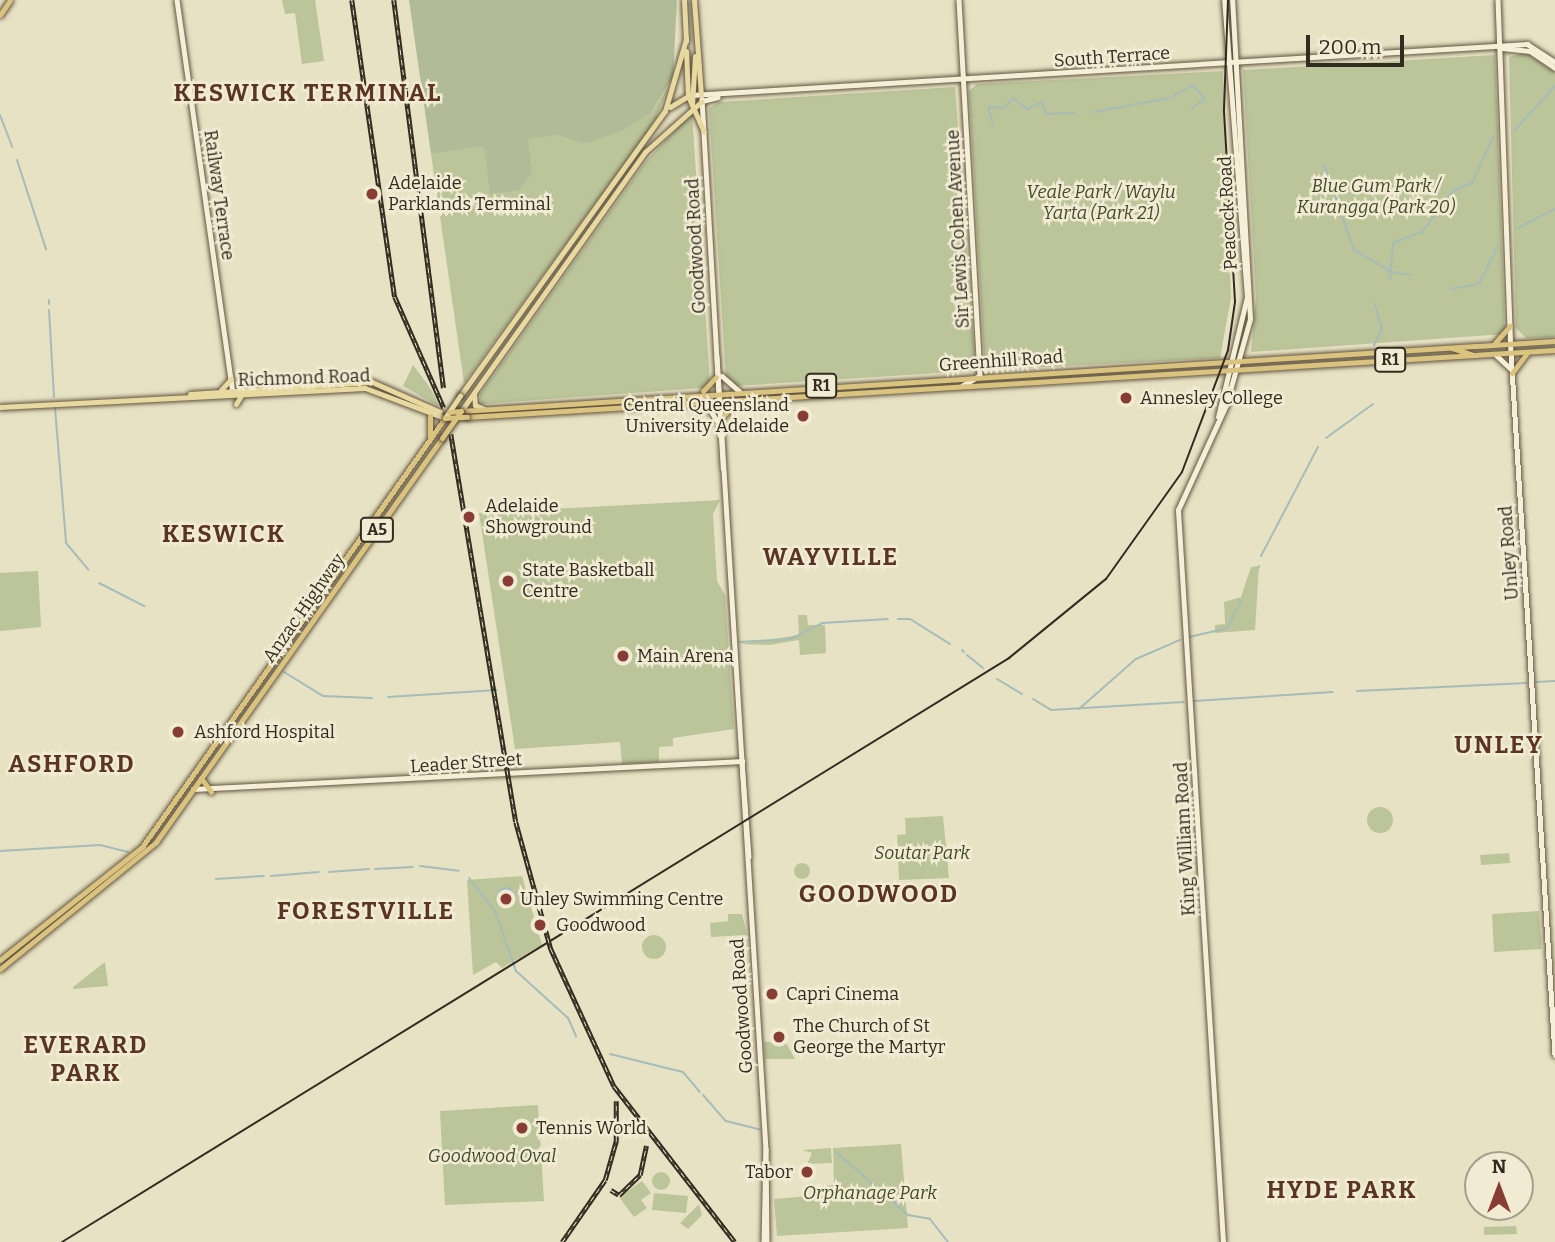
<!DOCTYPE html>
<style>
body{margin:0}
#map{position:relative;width:1555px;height:1242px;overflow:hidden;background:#e8e2c4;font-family:Bitter,serif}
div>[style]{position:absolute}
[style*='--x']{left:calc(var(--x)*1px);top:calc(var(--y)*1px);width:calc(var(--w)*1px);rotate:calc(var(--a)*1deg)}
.green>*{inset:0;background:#bbc599}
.round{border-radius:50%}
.cemetery>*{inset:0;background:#b2bb98}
.water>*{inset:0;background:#a5bcb8}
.stream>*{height:2px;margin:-1px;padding:0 1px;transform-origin:1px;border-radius:1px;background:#a5bcb8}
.roads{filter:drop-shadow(0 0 2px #625540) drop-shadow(0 0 2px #625540)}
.secondary>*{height:4.5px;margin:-2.25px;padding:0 2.25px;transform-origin:2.25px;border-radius:2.25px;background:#f4efd6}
.primary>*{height:5px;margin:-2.5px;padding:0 2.5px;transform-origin:2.5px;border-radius:2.5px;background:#e7d9a0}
.trunk>*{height:5px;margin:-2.5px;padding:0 2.5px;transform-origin:2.5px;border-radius:2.5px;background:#dac27f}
.tram>*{height:2px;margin:-1px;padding:0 1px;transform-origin:1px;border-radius:1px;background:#322b1f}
.rail>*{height:4.5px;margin-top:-2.25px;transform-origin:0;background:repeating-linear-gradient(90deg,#f1ebd3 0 5px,#322b1f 0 10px);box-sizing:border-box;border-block:2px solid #322b1f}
.bridges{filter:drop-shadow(0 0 2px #4f4230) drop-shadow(0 0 2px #4f4230)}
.primary-bridge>*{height:5px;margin:-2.5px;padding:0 2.5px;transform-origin:2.5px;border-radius:2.5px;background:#e7d9a0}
.trunk-bridge>*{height:5px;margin:-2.5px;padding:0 2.5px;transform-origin:2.5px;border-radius:2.5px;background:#dac27f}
.dots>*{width:19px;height:19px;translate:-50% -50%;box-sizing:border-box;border:4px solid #f1ebd3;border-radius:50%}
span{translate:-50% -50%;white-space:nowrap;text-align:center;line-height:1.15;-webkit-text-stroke:5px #f1ebd3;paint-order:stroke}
.shield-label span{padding:2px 5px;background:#f1ebd3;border:2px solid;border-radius:5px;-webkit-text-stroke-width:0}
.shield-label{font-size:16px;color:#322b1f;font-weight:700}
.street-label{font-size:18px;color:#322b1f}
.poi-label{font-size:18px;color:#322b1f}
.left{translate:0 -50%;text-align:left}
.right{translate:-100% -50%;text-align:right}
.park-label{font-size:18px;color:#3f4c28;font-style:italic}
.district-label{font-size:24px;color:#5a3523;font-weight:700;letter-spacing:2px}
.north{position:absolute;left:1464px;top:1151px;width:70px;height:70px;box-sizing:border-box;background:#f1ebd3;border:2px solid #a59e8b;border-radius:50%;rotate:0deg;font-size:19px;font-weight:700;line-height:28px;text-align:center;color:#322b1f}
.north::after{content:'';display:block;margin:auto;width:24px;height:32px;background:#883d34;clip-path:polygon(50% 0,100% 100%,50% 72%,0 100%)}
.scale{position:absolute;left:1306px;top:35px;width:98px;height:32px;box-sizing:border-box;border:4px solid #322b1f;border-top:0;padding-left:9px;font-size:21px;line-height:24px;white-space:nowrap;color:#322b1f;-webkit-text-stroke:5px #f1ebd3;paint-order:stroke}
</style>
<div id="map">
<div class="green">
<i style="clip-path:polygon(282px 0,315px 0,324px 61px,302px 64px,295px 13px,285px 14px)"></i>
<i style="clip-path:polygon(1528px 52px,1555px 69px,1555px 337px,1526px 338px,1516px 328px,1509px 57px)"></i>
<i style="clip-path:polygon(1495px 55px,1505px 334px,1251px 352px,1256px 298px,1243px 70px)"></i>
<i style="clip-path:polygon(1223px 71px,1231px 298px,1220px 358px,985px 370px,969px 91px,977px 84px)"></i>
<i style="clip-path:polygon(668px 87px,656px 120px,464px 383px,431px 154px,490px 144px,490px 138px,555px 135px,585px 144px,651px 113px)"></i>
<i style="clip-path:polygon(955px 87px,975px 362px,970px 371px,735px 386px,726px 380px,709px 108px,719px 102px)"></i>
<i style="clip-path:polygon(692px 113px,710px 382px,703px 388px,481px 404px,480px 394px,646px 161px)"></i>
<i style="clip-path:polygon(413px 365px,431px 389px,440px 407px,403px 386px)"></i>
<i style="clip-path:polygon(720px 500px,713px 514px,717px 581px,725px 595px,734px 729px,673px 738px,673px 746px,659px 747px,659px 762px,622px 764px,620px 742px,515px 749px,479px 513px)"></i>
<i style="clip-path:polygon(1259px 566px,1255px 630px,1215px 633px,1215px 625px,1225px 624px,1224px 602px,1241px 597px,1251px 567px)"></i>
<i style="clip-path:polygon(38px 571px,41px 627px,0 631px,0 573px)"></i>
<i style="clip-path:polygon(798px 615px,807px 615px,808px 625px,825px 625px,826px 653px,800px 655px,799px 640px,770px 645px,740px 644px,799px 635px)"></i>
<i class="round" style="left:1367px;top:807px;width:26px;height:26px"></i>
<i style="clip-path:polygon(943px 816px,949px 878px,899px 880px,897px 835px,906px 834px,905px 818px)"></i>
<i style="clip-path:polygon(1509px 853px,1510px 863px,1481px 865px,1480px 855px)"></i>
<i class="round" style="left:794px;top:863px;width:16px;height:16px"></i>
<i style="clip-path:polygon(522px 876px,542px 945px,502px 968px,496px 962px,473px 975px,467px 880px)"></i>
<i style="clip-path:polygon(1539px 911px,1542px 949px,1494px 952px,1492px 914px)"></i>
<i style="clip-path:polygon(728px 914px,742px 914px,747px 935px,711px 937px,710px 923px,728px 921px)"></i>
<i class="round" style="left:642px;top:935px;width:24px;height:24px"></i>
<i style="clip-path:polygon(105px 962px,108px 986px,73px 989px,73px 987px)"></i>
<i style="clip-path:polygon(785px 1041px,795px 1059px,765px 1059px,764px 1042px)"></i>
<i style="clip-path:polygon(538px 1105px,544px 1201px,445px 1205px,440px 1111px)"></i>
<i style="clip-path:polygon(901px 1144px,908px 1228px,777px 1236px,774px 1199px,821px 1195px,821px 1186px,834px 1185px,833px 1148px)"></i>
<i style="clip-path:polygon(831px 1148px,832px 1163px,807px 1164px,812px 1153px,802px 1150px)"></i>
<i class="round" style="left:652px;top:1172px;width:18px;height:18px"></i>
<i style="clip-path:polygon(642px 1181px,651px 1193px,641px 1200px,647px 1208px,634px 1217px,619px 1197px)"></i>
<i style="clip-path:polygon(654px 1193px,688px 1196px,686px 1213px,652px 1210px)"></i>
<i style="clip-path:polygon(699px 1204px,702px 1215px,688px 1229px,680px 1223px)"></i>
<i style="clip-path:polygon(1516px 1226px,1517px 1234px,1484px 1235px,1484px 1227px)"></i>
</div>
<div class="cemetery">
<i style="clip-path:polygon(409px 0,677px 0,673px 77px,651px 113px,623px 130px,585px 144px,555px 135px,528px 139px,532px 173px,519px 190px,490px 194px,484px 146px,431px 154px)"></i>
</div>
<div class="water">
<i class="round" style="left:497px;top:887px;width:18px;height:18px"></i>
</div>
<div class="stream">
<i style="--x:1094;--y:112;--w:77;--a:-10.4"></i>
<i style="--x:1170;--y:98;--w:26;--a:-29"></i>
<i style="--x:1193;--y:85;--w:18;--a:49"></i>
<i style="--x:1205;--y:99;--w:16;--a:145"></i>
<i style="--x:0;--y:115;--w:34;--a:69"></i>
<i style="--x:993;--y:124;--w:18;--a:-106"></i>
<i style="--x:988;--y:107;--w:17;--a:3"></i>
<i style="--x:1005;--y:108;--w:13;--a:-51"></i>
<i style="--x:1013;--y:98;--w:18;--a:38"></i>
<i style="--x:1027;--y:109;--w:17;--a:-25"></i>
<i style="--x:1042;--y:102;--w:13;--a:72"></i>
<i style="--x:1046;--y:114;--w:28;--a:-2"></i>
<i style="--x:1514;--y:131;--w:61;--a:-47.7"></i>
<i style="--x:17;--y:160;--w:94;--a:72"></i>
<i style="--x:1324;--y:165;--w:90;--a:70.6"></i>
<i style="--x:1354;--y:250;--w:42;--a:30.3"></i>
<i style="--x:1518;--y:228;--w:42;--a:-27.2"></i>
<i style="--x:1392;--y:272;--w:20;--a:9"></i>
<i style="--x:1390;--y:279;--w:36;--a:-85"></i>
<i style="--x:1393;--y:243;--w:31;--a:-21"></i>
<i style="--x:1422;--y:232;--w:51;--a:-52.9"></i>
<i style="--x:1453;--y:191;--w:21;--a:-23"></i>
<i style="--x:1472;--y:183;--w:50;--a:-65"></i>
<i style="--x:1451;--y:289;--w:28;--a:-10"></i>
<i style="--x:1479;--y:284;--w:42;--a:-63.4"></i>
<i style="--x:49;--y:300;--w:4;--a:90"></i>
<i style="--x:49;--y:310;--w:87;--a:86.7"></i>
<i style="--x:1374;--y:345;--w:18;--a:-63"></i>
<i style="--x:1382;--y:329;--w:26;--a:-106"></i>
<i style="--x:55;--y:408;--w:135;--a:85.3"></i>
<i style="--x:66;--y:543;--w:35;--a:50"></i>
<i style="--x:1326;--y:438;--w:58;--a:-35.9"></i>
<i style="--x:1261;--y:556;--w:123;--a:-62.4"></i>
<i style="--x:1258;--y:568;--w:2;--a:-63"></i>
<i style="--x:99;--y:583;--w:51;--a:27.1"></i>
<i style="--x:898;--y:619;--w:12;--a:0"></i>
<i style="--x:910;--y:619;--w:47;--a:32"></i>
<i style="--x:1189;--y:637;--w:39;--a:-13"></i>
<i style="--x:1227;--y:628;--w:31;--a:-63"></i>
<i style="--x:740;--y:642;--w:51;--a:-3.4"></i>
<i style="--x:791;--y:639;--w:35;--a:-27"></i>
<i style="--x:822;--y:623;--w:66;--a:-3.5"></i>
<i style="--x:962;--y:650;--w:3;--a:45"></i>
<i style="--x:967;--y:655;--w:21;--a:39"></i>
<i style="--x:284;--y:672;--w:46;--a:31.6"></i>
<i style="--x:323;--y:696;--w:49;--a:2.3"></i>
<i style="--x:997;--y:679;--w:29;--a:31"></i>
<i style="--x:1536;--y:682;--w:19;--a:-3"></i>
<i style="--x:1357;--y:691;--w:169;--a:-2.7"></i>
<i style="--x:388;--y:697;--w:109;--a:-3.7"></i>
<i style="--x:1033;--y:699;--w:21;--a:31"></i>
<i style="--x:1051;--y:710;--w:133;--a:-3.4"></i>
<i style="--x:1194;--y:701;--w:139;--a:-3.7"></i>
<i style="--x:1079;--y:709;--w:76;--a:-41.3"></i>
<i style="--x:1136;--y:659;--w:48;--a:-23.4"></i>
<i style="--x:0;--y:851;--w:100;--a:-3.4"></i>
<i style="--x:100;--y:845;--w:29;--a:14"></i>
<i style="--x:420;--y:866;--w:39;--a:7"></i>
<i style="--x:375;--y:869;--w:38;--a:-3"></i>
<i style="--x:329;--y:872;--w:40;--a:-4.3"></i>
<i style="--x:271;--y:876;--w:48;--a:-4.8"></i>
<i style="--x:469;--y:878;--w:42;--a:51.8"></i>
<i style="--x:495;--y:911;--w:64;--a:70.7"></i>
<i style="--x:516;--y:971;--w:70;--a:42.1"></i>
<i style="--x:568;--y:1018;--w:20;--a:66"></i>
<i style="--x:216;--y:879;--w:48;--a:-3.6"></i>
<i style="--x:610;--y:1054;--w:75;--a:13.9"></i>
<i style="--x:683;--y:1072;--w:26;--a:50"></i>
<i style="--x:703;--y:1095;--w:35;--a:49"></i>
<i style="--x:726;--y:1121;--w:34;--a:14"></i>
<i style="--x:836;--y:1152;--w:96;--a:41.2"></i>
<i style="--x:908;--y:1215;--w:22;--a:10"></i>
<i style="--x:930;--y:1219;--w:29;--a:52"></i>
</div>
<div class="roads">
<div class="secondary">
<i style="--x:177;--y:0;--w:397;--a:81.9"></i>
<i style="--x:959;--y:0;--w:377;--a:86.8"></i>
<i style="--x:980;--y:376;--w:20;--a:150"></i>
<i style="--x:1498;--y:0;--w:353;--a:87.9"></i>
<i style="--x:1511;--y:353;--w:703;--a:86.41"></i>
<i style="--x:1502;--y:48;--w:28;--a:6"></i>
<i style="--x:1530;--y:51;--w:30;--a:34"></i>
<i style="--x:691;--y:95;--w:838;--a:-3.49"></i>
<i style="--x:1527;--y:44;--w:33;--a:33"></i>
<i style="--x:702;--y:99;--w:370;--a:86.7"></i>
<i style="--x:702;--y:101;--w:16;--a:-14"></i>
<i style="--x:1495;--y:354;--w:22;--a:43"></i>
<i style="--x:717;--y:357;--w:794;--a:86.46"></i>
<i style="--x:766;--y:1149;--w:93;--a:91.2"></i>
<i style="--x:722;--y:376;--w:23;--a:41"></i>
<i style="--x:706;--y:403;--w:25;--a:58"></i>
<i style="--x:1218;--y:417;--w:123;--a:-76.4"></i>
<i style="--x:1247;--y:297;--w:298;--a:-94.4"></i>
<i style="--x:742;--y:762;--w:95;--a:85.8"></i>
<i style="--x:193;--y:789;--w:550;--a:-2.92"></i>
<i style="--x:766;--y:1149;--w:93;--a:89.4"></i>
<i style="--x:1223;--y:1242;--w:733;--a:-93.52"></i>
<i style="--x:1178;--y:510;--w:115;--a:-65.4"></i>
<i style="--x:1226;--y:405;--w:89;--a:-74.4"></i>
<i style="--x:1250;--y:319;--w:320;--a:-93.2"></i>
</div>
<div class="primary">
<i style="--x:684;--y:0;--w:41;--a:87.2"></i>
<i style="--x:694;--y:0;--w:95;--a:85.8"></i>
<i style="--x:686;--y:51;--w:45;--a:87.5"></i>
<i style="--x:688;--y:96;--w:39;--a:66"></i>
<i style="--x:692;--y:105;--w:49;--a:-86.5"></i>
<i style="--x:670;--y:107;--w:21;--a:-31"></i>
<i style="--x:221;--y:390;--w:15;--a:-48"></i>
<i style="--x:190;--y:394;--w:182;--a:-3.8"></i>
<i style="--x:372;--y:382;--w:74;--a:23.8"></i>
<i style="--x:474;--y:394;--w:11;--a:85"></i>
<i style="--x:475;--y:405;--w:10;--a:24"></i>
<i style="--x:460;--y:396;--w:351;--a:-54.3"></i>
<i style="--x:665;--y:111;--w:75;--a:-73.7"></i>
<i style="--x:236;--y:404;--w:12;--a:-59"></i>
<i style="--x:0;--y:407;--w:365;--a:-3"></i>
<i style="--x:365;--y:388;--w:85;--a:20.6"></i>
<i style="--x:461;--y:411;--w:318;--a:-54.6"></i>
<i style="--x:645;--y:152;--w:76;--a:-41.8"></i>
</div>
<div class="trunk">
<i style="--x:0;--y:15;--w:18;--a:-56"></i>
<i style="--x:1495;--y:343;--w:23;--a:-49"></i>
<i style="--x:1452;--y:348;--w:22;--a:18"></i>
<i style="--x:1512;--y:373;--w:25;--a:-53"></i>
<i style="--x:703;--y:391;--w:19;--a:-47"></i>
<i style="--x:461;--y:411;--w:1096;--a:-3.66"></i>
<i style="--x:724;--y:415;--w:18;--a:-49"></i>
<i style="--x:467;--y:417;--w:1090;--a:-3.52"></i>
<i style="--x:430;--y:437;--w:21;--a:-90"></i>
<i style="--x:201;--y:778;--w:17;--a:54"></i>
<i style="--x:0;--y:960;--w:181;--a:-38.5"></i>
<i style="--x:142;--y:847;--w:525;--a:-54.77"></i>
<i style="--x:0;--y:969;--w:201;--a:-39.1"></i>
<i style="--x:156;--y:842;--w:495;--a:-54.7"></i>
</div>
</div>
<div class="tram">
<i style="--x:62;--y:1242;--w:1113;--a:-31.66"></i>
<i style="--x:1009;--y:658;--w:125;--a:-39.2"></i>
<i style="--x:1106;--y:579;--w:131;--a:-54.6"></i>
<i style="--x:1182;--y:472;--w:130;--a:-69.3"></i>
<i style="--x:1228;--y:350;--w:49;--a:-81.7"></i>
<i style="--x:1235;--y:302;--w:193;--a:-93.3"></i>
<i style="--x:1224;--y:109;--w:109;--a:-87.9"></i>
</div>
<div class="rail">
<i style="--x:352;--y:0;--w:300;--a:81.8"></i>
<i style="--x:395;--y:297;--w:121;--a:66.2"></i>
<i style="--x:394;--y:0;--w:391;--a:82.7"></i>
<i style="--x:451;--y:434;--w:393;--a:80.5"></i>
<i style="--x:516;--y:822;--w:132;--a:74.6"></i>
<i style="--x:551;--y:949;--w:151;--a:65.3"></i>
<i style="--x:614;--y:1086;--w:197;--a:52.2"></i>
<i style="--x:611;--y:1190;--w:9;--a:32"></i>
<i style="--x:619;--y:1195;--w:29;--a:-44"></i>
<i style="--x:640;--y:1175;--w:30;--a:-78"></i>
<i style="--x:562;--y:1242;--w:75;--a:-55.3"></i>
<i style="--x:605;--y:1180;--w:41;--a:-74.2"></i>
<i style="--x:616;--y:1141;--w:40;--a:-90"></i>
</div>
<div class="bridges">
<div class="primary-bridge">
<i style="--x:445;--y:418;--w:27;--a:-56"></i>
</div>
<div class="trunk-bridge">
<i style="--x:449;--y:412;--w:12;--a:-5"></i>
<i style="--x:445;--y:418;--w:22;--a:-3"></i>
<i style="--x:442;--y:438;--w:33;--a:-55"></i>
</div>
</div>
<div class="dots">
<i style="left:372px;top:194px;background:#883d34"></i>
<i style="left:1126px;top:398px;background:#883d34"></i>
<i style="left:803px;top:416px;background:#883d34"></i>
<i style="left:469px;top:517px;background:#883d34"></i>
<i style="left:508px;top:581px;background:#883d34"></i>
<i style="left:623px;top:656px;background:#883d34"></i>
<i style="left:178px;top:732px;background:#883d34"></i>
<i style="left:506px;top:899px;background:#883d34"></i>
<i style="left:540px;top:925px;background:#883d34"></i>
<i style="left:772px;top:994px;background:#883d34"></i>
<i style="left:779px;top:1037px;background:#883d34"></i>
<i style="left:522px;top:1128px;background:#883d34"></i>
<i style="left:807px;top:1172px;background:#883d34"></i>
</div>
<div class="shield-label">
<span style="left:1390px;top:360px">R1</span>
<span style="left:821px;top:386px">R1</span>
<span style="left:377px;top:530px">A5</span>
</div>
<div class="street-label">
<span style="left:1112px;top:57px;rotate:-4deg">South Terrace</span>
<span style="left:219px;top:195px;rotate:82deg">Railway Terrace</span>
<span style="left:1228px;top:213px;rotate:-93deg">Peacock Road</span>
<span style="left:958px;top:229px;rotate:-93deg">Sir Lewis Cohen Avenue</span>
<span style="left:696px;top:246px;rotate:-93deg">Goodwood Road</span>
<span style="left:1001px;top:361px;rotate:-4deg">Greenhill Road</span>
<span style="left:304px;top:378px;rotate:-2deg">Richmond Road</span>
<span style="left:1509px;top:553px;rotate:-94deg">Unley Road</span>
<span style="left:304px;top:608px;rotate:-55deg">Anzac Highway</span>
<span style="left:466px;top:763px;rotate:-4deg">Leader Street</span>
<span style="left:1185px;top:839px;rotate:-93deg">King William Road</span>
<span style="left:742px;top:1006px;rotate:-94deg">Goodwood Road</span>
</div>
<div class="poi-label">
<span class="left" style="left:388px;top:194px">Adelaide<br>Parklands Terminal</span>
<span class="left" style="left:1140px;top:398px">Annesley College</span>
<span class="right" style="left:789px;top:416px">Central Queensland<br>University Adelaide</span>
<span class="left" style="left:485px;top:517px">Adelaide<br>Showground</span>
<span class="left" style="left:522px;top:581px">State Basketball<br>Centre</span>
<span class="left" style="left:637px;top:656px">Main Arena</span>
<span class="left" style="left:194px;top:732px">Ashford Hospital</span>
<span class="left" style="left:520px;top:899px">Unley Swimming Centre</span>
<span class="left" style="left:556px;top:925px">Goodwood</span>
<span class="left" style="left:786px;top:994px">Capri Cinema</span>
<span class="left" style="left:793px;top:1037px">The Church of St<br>George the Martyr</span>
<span class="left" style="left:536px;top:1128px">Tennis World</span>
<span class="right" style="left:793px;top:1172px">Tabor</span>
</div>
<div class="park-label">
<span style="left:1376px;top:197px">Blue Gum Park /<br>Kurangga (Park 20)</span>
<span style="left:1101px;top:203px">Veale Park / Waylu<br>Yarta (Park 21)</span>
<span style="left:922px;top:853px">Soutar Park</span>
<span style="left:492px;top:1156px">Goodwood Oval</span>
<span style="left:870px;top:1193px">Orphanage Park</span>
</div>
<div class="district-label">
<span style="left:308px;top:94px">KESWICK TERMINAL</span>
<span style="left:224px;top:535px">KESWICK</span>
<span style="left:831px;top:558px">WAYVILLE</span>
<span style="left:1499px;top:746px">UNLEY</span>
<span style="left:72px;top:765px">ASHFORD</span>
<span style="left:879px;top:895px">GOODWOOD</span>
<span style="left:366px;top:912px">FORESTVILLE</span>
<span style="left:86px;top:1060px">EVERARD<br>PARK</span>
<span style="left:1342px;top:1191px">HYDE PARK</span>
</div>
<div class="north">N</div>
<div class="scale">200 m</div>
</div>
